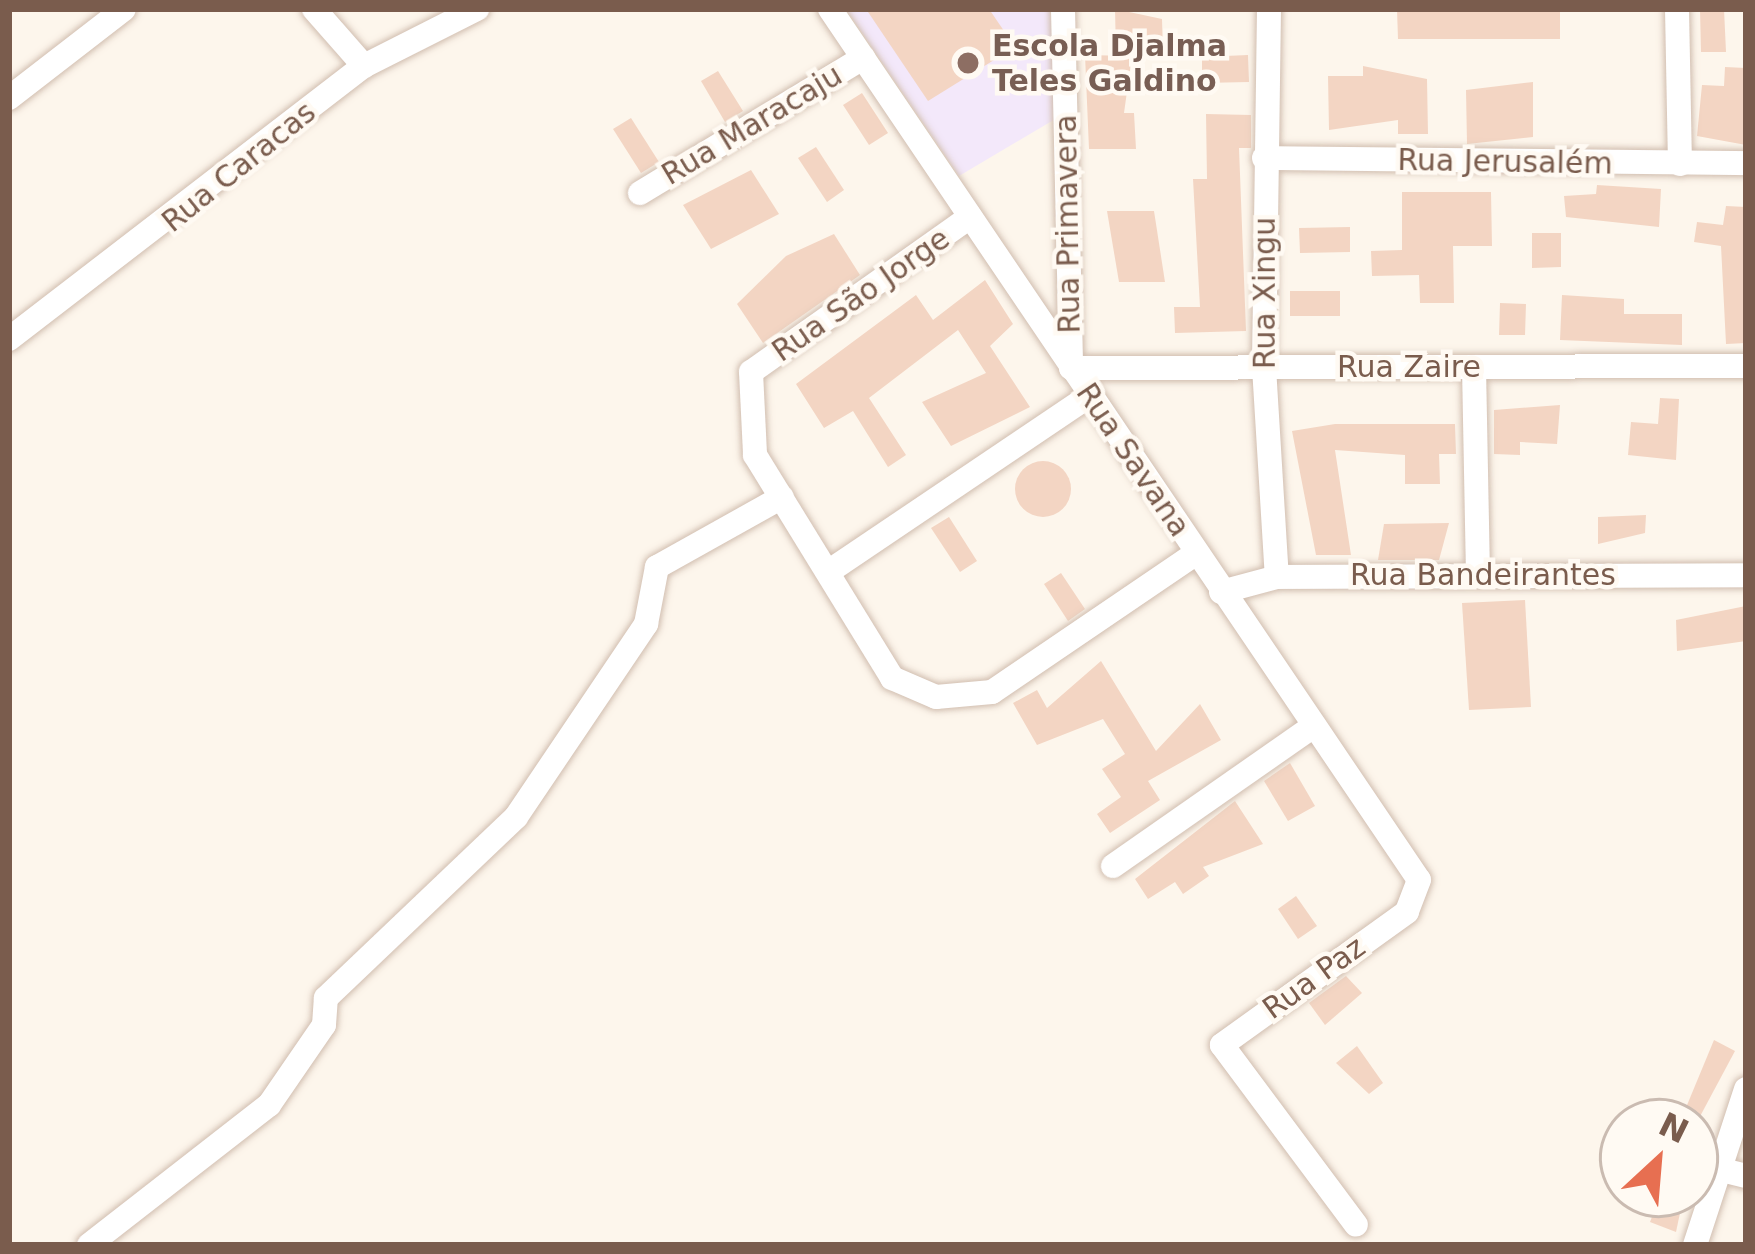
<!DOCTYPE html>
<meta charset="utf-8">
<style>
body{margin:0}
#map{position:relative;width:1755px;height:1254px;overflow:hidden;background:#fdf6ec;font-family:"DejaVu Sans",sans-serif}
div>[style]{position:absolute}
[style*='--x']{left:calc(var(--x)*1px);top:calc(var(--y)*1px);width:calc(var(--w)*1px);rotate:calc(var(--a)*1deg)}
.education>*{inset:0;background:#f3e8fa}
.building>*{inset:0;background:#f3d5c3}
.round{border-radius:50%}
.roads{filter:drop-shadow(0 0 3px #d1beb0) drop-shadow(0 0 3px #d1beb0)}
.street>*{height:24px;margin:-12px;padding:0 12px;transform-origin:12px;border-radius:12px;background:#fff}
.dots>*{width:33px;height:33px;translate:-50% -50%;box-sizing:border-box;border:6px solid #fffaf3;border-radius:50%}
span{translate:-50% -50%;white-space:nowrap;text-align:center;line-height:1.15;-webkit-text-stroke:9px #fffaf3;paint-order:stroke}
.education-label{font-size:30px;color:#785e54;font-weight:700}
.left{translate:0 -50%;text-align:left}
.street-label{font-size:30px;color:#7a5c4d}
.frame{position:absolute;inset:0;border:12px solid #7a5c4d;pointer-events:none}
.north{position:absolute;left:1599px;top:1098px;width:120px;height:120px;box-sizing:border-box;background:#fffaf3;border:3px solid #cabbb1;border-radius:50%;rotate:26deg;font-size:33px;font-weight:700;line-height:48px;text-align:center;color:#7a5c4d}
.north::after{content:'';display:block;margin:auto;width:42px;height:54px;background:#e76f51;clip-path:polygon(50% 0,100% 100%,50% 72%,0 100%)}
</style>
<div id="map">
<div class="education">
<i style="clip-path:polygon(846px 9px,1050px 9px,1057px 118px,959px 176px)"></i>
</div>
<div class="building">
<i style="clip-path:polygon(866px 9px,989px 9px,1015px 47px,928px 101px)"></i>
<i style="clip-path:polygon(1115px 9px,1162px 19px,1163px 53px,1116px 53px)"></i>
<i style="clip-path:polygon(1397px 9px,1560px 9px,1560px 39px,1398px 39px)"></i>
<i style="clip-path:polygon(1700px 9px,1724px 9px,1726px 52px,1701px 52px)"></i>
<i style="clip-path:polygon(1085px 55px,1132px 56px,1124px 113px,1134px 113px,1136px 149px,1089px 149px)"></i>
<i style="clip-path:polygon(1248px 55px,1249px 82px,1202px 83px,1202px 57px)"></i>
<i style="clip-path:polygon(1363px 66px,1427px 79px,1428px 134px,1398px 134px,1398px 120px,1329px 130px,1328px 76px,1363px 76px)"></i>
<i style="clip-path:polygon(1725px 67px,1746px 68px,1746px 145px,1697px 136px,1702px 85px,1724px 86px)"></i>
<i style="clip-path:polygon(718px 71px,743px 111px,725px 122px,701px 81px)"></i>
<i style="clip-path:polygon(1533px 82px,1533px 137px,1467px 144px,1466px 90px)"></i>
<i style="clip-path:polygon(862px 93px,888px 133px,869px 145px,843px 105px)"></i>
<i style="clip-path:polygon(1206px 114px,1251px 115px,1251px 148px,1239px 148px,1246px 331px,1175px 333px,1174px 307px,1200px 307px,1193px 179px,1207px 179px)"></i>
<i style="clip-path:polygon(631px 118px,659px 162px,641px 173px,613px 129px)"></i>
<i style="clip-path:polygon(816px 147px,844px 190px,827px 202px,798px 158px)"></i>
<i style="clip-path:polygon(751px 170px,779px 214px,711px 249px,683px 205px)"></i>
<i style="clip-path:polygon(1597px 185px,1661px 189px,1659px 227px,1566px 217px,1564px 196px,1596px 194px)"></i>
<i style="clip-path:polygon(1402px 192px,1491px 192px,1492px 246px,1453px 246px,1454px 303px,1420px 303px,1419px 275px,1372px 276px,1371px 251px,1402px 250px)"></i>
<i style="clip-path:polygon(1726px 206px,1746px 207px,1746px 343px,1726px 344px,1721px 246px,1694px 242px,1697px 222px,1723px 225px)"></i>
<i style="clip-path:polygon(1107px 211px,1154px 211px,1165px 282px,1119px 282px)"></i>
<i style="clip-path:polygon(1350px 227px,1350px 252px,1300px 253px,1299px 228px)"></i>
<i style="clip-path:polygon(1532px 233px,1561px 233px,1561px 267px,1532px 268px)"></i>
<i style="clip-path:polygon(834px 234px,860px 275px,763px 343px,737px 304px,786px 256px)"></i>
<i style="clip-path:polygon(985px 280px,1013px 324px,990px 346px,1030px 407px,951px 446px,922px 402px,986px 373px,958px 330px,869px 398px,906px 455px,888px 467px,853px 411px,824px 428px,796px 384px,916px 295px,933px 320px)"></i>
<i style="clip-path:polygon(1290px 291px,1340px 291px,1340px 316px,1290px 316px)"></i>
<i style="clip-path:polygon(1562px 295px,1624px 299px,1624px 314px,1682px 314px,1682px 345px,1560px 340px)"></i>
<i style="clip-path:polygon(1500px 303px,1526px 304px,1525px 335px,1499px 335px)"></i>
<i style="clip-path:polygon(1660px 398px,1679px 399px,1676px 460px,1628px 455px,1631px 422px,1658px 424px)"></i>
<i style="clip-path:polygon(1560px 405px,1557px 444px,1520px 442px,1520px 455px,1494px 454px,1494px 410px)"></i>
<i style="clip-path:polygon(1335px 424px,1455px 424px,1456px 454px,1439px 454px,1440px 484px,1405px 484px,1405px 455px,1335px 450px,1351px 555px,1316px 555px,1292px 431px)"></i>
<i class="round" style="left:1015px;top:461px;width:56px;height:56px"></i>
<i style="clip-path:polygon(1646px 515px,1645px 533px,1598px 544px,1598px 517px)"></i>
<i style="clip-path:polygon(949px 517px,977px 561px,960px 572px,931px 528px)"></i>
<i style="clip-path:polygon(1449px 523px,1439px 560px,1378px 560px,1384px 524px)"></i>
<i style="clip-path:polygon(1061px 573px,1085px 609px,1068px 621px,1044px 584px)"></i>
<i style="clip-path:polygon(1525px 600px,1531px 707px,1469px 710px,1462px 603px)"></i>
<i style="clip-path:polygon(1746px 606px,1746px 641px,1677px 651px,1676px 620px)"></i>
<i style="clip-path:polygon(1101px 661px,1156px 751px,1200px 704px,1221px 740px,1148px 781px,1160px 800px,1110px 833px,1097px 814px,1121px 797px,1102px 769px,1125px 754px,1103px 719px,1037px 745px,1013px 703px,1037px 690px,1047px 708px)"></i>
<i style="clip-path:polygon(1290px 763px,1315px 806px,1288px 821px,1264px 781px)"></i>
<i style="clip-path:polygon(1235px 801px,1263px 844px,1203px 867px,1209px 876px,1183px 894px,1175px 882px,1148px 899px,1135px 879px)"></i>
<i style="clip-path:polygon(1296px 896px,1317px 926px,1298px 939px,1278px 909px)"></i>
<i style="clip-path:polygon(1346px 976px,1362px 993px,1325px 1025px,1309px 1003px)"></i>
<i style="clip-path:polygon(1714px 1040px,1735px 1051px,1697px 1122px,1680px 1122px)"></i>
<i style="clip-path:polygon(1357px 1046px,1383px 1083px,1369px 1094px,1336px 1063px)"></i>
<i style="clip-path:polygon(1661px 1194px,1684px 1194px,1676px 1232px,1650px 1222px)"></i>
</div>
<div class="roads">
<div class="street">
<i style="--x:314;--y:9;--w:76;--a:48.7"></i>
<i style="--x:830;--y:9;--w:1051;--a:55.93"></i>
<i style="--x:1419;--y:880;--w:34;--a:111"></i>
<i style="--x:1407;--y:912;--w:228;--a:144.3"></i>
<i style="--x:1222;--y:1045;--w:224;--a:53.3"></i>
<i style="--x:1063;--y:9;--w:359;--a:88.7"></i>
<i style="--x:1071;--y:368;--w:675;--a:-0.17"></i>
<i style="--x:1269;--y:9;--w:358;--a:90.8"></i>
<i style="--x:1264;--y:367;--w:210;--a:86.5"></i>
<i style="--x:1677;--y:9;--w:155;--a:88.9"></i>
<i style="--x:9;--y:98;--w:145;--a:-37.7"></i>
<i style="--x:1264;--y:158;--w:482;--a:0.6"></i>
<i style="--x:640;--y:193;--w:261;--a:-31.2"></i>
<i style="--x:970;--y:217;--w:268;--a:144.7"></i>
<i style="--x:751;--y:372;--w:83;--a:87.2"></i>
<i style="--x:755;--y:455;--w:262;--a:58.4"></i>
<i style="--x:892;--y:678;--w:48;--a:23.4"></i>
<i style="--x:936;--y:697;--w:56;--a:-5.1"></i>
<i style="--x:992;--y:692;--w:245;--a:-34.2"></i>
<i style="--x:9;--y:339;--w:448;--a:-37.6"></i>
<i style="--x:364;--y:66;--w:127;--a:-26.8"></i>
<i style="--x:1474;--y:367;--w:205;--a:88.9"></i>
<i style="--x:828;--y:572;--w:316;--a:-34"></i>
<i style="--x:1221;--y:592;--w:58;--a:-15"></i>
<i style="--x:1277;--y:577;--w:469;--a:-0.2"></i>
<i style="--x:1113;--y:866;--w:245;--a:-34.9"></i>
<i style="--x:1718;--y:1169;--w:29;--a:14"></i>
<i style="--x:89;--y:1245;--w:228;--a:-37.9"></i>
<i style="--x:269;--y:1105;--w:97;--a:-55.5"></i>
<i style="--x:324;--y:1025;--w:27;--a:-86"></i>
<i style="--x:326;--y:998;--w:262;--a:-43.6"></i>
<i style="--x:516;--y:817;--w:233;--a:-56"></i>
<i style="--x:646;--y:624;--w:58;--a:-79.1"></i>
<i style="--x:657;--y:567;--w:143;--a:-29.2"></i>
<i style="--x:1695;--y:1245;--w:164;--a:-71.9"></i>
</div>
</div>
<div class="dots">
<i style="left:968px;top:63px;background:#8d6e63"></i>
</div>
<div class="education-label">
<span class="left" style="left:992px;top:63px">Escola Djalma<br>Teles Galdino</span>
</div>
<div class="street-label">
<span style="left:752px;top:125px;rotate:-31deg">Rua Maracaju</span>
<span style="left:1505px;top:162px;rotate:1deg">Rua Jerusalém</span>
<span style="left:239px;top:167px;rotate:-39deg">Rua Caracas</span>
<span style="left:1068px;top:224px;rotate:-91deg">Rua Primavera</span>
<span style="left:1265px;top:293px;rotate:-90deg">Rua Xingu</span>
<span style="left:861px;top:295px;rotate:-35deg">Rua São Jorge</span>
<span style="left:1409px;top:367px">Rua Zaire</span>
<span style="left:1133px;top:460px;rotate:56deg">Rua Savana</span>
<span style="left:1483px;top:575px">Rua Bandeirantes</span>
<span style="left:1314px;top:978px;rotate:-36deg">Rua Paz</span>
</div>
<div class="frame"></div>
<div class="north">N</div>
</div>
